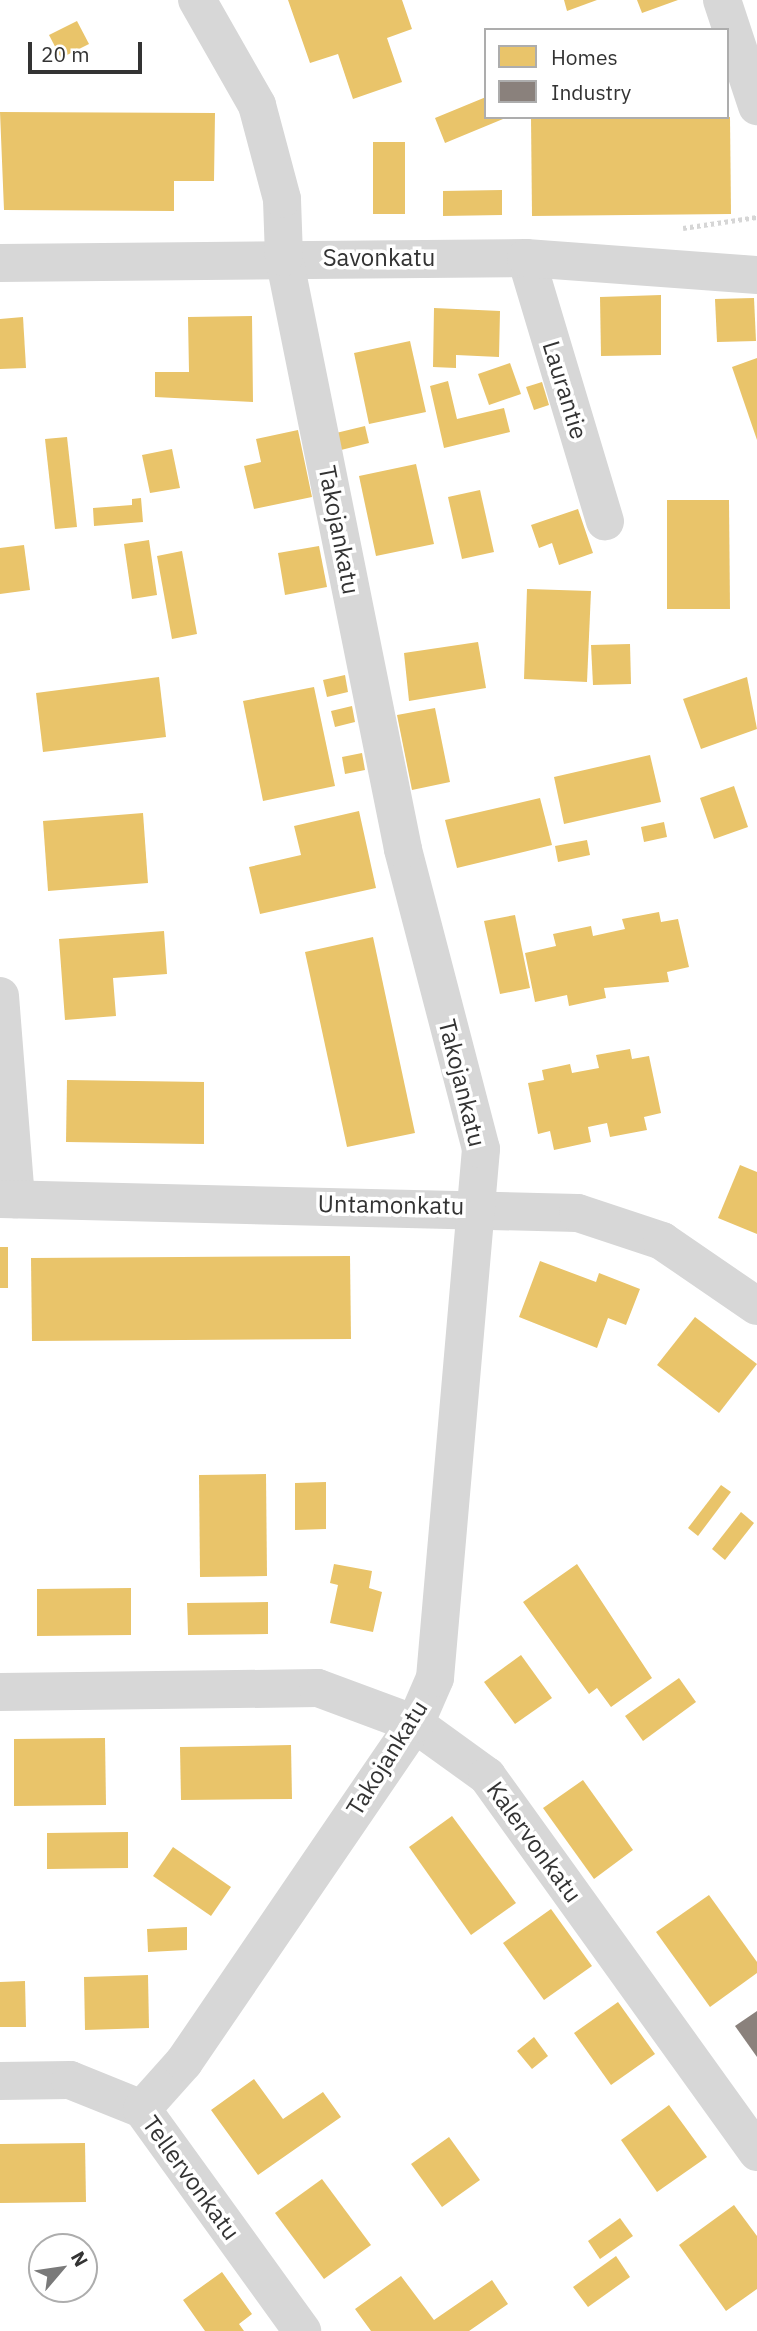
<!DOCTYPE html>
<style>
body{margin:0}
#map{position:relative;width:757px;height:2331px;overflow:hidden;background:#fff;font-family:"IBM Plex Sans",sans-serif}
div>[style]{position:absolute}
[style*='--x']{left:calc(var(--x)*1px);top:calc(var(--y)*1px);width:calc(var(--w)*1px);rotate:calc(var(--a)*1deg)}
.homes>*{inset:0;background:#e9c46a}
.industry>*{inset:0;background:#8a817c}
.path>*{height:4.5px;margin-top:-2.25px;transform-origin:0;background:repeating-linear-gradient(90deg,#d6d6d6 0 3.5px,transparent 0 7px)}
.minor>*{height:38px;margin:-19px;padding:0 19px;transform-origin:19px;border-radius:19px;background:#d7d7d7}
span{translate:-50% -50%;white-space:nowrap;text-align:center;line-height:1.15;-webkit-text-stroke:7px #fff;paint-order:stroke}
.street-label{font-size:24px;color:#333}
.legend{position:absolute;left:484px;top:28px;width:245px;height:91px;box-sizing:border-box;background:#fff;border:2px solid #adadad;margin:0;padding:9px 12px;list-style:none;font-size:21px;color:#333}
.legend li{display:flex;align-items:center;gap:14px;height:35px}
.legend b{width:35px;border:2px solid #adadad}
.north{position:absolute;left:28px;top:2233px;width:70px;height:70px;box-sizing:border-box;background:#fff;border:2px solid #adadad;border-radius:50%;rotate:61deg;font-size:19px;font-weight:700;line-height:28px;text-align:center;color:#333}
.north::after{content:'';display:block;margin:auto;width:24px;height:32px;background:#7a7a7a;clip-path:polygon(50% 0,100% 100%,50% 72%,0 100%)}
.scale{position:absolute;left:28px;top:42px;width:114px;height:32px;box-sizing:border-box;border:4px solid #333;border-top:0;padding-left:9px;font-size:21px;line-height:24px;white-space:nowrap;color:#333;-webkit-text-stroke:5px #fff;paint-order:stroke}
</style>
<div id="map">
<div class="homes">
<i style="clip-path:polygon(288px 0,402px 0,412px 29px,387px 38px,402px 82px,353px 99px,338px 54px,310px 63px)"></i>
<i style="clip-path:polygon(564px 0,597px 0,567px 11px)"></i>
<i style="clip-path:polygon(637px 0,678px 0,642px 13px)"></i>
<i style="clip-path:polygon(77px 21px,89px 44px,61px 58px,49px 35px)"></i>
<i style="clip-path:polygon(486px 97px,486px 117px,503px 119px,445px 143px,435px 118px)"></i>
<i style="clip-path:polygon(0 112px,215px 113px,214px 181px,174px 181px,174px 211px,4px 210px)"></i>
<i style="clip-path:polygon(531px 117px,730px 117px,731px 214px,532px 216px)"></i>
<i style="clip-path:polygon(373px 142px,405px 142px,405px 214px,373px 214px)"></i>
<i style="clip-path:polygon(502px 190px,502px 215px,443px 216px,443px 191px)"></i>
<i style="clip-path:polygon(661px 295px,661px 355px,601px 356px,600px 297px)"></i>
<i style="clip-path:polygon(754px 298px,756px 341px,717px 342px,715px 299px)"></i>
<i style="clip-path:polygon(434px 308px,500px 311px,499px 357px,456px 355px,456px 368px,433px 367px)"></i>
<i style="clip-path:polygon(252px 316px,253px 402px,155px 397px,155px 372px,189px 372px,188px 317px)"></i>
<i style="clip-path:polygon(23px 317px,26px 368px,0 369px,0 319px)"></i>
<i style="clip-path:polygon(410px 341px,426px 412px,369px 424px,354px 353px)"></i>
<i style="clip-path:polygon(757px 358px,757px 440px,732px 367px)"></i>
<i style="clip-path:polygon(510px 363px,521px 394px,489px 405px,478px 374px)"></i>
<i style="clip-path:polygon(448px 381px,457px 419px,504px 408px,510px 432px,444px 448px,430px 386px)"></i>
<i style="clip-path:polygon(542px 382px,549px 405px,534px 410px,526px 387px)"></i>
<i style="clip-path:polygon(365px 426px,369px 443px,341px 450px,336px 433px)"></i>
<i style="clip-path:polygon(298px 430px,312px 497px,254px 509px,244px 466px,261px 462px,256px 439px)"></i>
<i style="clip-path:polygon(67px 437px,77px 527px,55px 529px,45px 439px)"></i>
<i style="clip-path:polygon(172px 449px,180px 488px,150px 493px,142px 455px)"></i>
<i style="clip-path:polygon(416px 464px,434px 544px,376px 556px,359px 476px)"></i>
<i style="clip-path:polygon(480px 490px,494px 552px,462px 559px,448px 497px)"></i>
<i style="clip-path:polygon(141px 498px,143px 522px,94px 526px,93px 508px,132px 505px,132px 499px)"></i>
<i style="clip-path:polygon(667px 500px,729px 500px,730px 609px,667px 609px)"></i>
<i style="clip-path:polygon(578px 509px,593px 553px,559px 565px,552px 543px,539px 548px,531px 525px)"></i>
<i style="clip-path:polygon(149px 540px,157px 595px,132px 599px,124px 544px)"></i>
<i style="clip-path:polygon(24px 545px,30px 590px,0 594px,0 548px)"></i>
<i style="clip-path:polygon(319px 546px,327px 587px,285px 595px,278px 553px)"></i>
<i style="clip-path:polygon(182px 551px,197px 634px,172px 639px,157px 556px)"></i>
<i style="clip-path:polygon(527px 589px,591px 591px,587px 682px,524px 679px)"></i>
<i style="clip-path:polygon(478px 642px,486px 688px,409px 701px,404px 653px)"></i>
<i style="clip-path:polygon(630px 644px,631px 684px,593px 685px,591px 645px)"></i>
<i style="clip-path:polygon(345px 675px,348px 692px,327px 697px,323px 680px)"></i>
<i style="clip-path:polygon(159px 677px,166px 737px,43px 752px,36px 693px)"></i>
<i style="clip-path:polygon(747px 677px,757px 729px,701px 749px,683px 699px)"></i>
<i style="clip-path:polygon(314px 687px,335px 786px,263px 801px,243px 701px)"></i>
<i style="clip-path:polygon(352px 706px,355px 722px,335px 727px,331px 711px)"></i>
<i style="clip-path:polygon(435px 708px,450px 782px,412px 790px,397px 715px)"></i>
<i style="clip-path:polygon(362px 753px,365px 770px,345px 774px,342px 757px)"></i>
<i style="clip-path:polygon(650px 755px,661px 802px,564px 824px,554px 777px)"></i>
<i style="clip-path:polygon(734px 786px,748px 827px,714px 839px,700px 798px)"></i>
<i style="clip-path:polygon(540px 798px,552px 845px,457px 868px,445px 820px)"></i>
<i style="clip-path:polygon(359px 811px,376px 888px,260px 914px,249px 867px,301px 855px,294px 826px)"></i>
<i style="clip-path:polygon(143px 813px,148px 883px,48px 891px,43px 821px)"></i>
<i style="clip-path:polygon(664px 822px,667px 837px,644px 842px,641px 827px)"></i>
<i style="clip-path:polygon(587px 840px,590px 855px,558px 862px,555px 846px)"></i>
<i style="clip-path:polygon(659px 912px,661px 922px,678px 919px,689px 967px,667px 972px,669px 982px,604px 988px,606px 998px,569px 1006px,567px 995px,535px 1002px,525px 953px,556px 946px,553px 934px,591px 926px,593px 936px,625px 929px,622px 919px)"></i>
<i style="clip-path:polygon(515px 915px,530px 988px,500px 994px,484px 921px)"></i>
<i style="clip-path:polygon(164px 931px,167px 974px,113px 978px,116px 1016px,65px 1020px,59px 939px)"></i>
<i style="clip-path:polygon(373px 937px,415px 1133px,347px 1147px,305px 952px)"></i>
<i style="clip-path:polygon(630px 1049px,632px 1059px,649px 1056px,661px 1113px,644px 1117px,647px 1130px,610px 1137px,607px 1123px,588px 1127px,591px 1142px,554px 1150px,550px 1131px,538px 1134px,528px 1083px,544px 1080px,542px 1070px,570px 1064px,572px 1073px,599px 1068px,596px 1055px)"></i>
<i style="clip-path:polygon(67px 1080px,204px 1082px,204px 1144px,66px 1142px)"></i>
<i style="clip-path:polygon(740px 1165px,757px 1172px,757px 1234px,718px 1218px)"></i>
<i style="clip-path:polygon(0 1247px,8px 1247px,8px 1288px,0 1288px)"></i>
<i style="clip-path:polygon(350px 1256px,351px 1339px,32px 1341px,31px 1258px)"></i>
<i style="clip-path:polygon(540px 1261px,596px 1282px,599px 1273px,640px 1289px,626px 1325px,608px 1318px,597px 1348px,519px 1317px)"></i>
<i style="clip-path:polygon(695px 1317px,757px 1364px,719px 1413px,657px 1365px)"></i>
<i style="clip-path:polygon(266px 1474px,267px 1576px,200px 1577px,199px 1475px)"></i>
<i style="clip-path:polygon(326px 1482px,326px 1529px,295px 1530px,295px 1483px)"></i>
<i style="clip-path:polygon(721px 1485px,731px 1492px,698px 1536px,688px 1528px)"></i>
<i style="clip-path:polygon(741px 1512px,754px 1523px,725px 1560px,712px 1549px)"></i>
<i style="clip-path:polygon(334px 1564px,372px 1571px,369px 1588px,382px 1592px,373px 1632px,330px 1623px,338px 1585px,330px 1583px)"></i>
<i style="clip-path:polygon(577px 1564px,652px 1678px,611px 1707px,597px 1688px,589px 1694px,523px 1602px)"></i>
<i style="clip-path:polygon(131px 1588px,131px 1635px,37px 1636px,37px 1589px)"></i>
<i style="clip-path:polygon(268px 1602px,268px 1634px,188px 1635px,187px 1603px)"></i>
<i style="clip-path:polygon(521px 1655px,552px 1698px,515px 1724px,484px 1682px)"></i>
<i style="clip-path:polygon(679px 1678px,696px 1702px,643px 1741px,625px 1716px)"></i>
<i style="clip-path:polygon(105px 1738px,106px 1805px,14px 1806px,14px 1739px)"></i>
<i style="clip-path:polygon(291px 1745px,292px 1799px,181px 1800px,180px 1747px)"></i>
<i style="clip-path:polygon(583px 1780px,633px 1850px,594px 1879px,543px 1808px)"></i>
<i style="clip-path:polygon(452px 1816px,516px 1903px,471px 1935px,409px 1847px)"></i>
<i style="clip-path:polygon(128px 1832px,128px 1868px,47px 1869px,47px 1833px)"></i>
<i style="clip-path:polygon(173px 1847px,231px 1887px,211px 1916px,153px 1876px)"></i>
<i style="clip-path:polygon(709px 1895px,757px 1962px,757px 1973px,710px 2007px,656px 1932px)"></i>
<i style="clip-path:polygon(551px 1909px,592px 1966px,544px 2000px,503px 1943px)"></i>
<i style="clip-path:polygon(187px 1927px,187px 1950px,148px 1952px,147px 1929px)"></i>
<i style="clip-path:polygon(148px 1975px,149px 2028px,85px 2030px,84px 1977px)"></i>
<i style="clip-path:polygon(25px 1981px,26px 2027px,0 2027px,0 1982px)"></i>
<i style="clip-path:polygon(618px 2002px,655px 2054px,611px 2085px,574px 2033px)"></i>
<i style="clip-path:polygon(534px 2037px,548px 2056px,532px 2069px,517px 2051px)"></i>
<i style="clip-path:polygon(254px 2079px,283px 2119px,323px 2092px,341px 2117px,258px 2175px,211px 2110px)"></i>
<i style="clip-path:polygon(669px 2105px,707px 2157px,657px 2192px,621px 2140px)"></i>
<i style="clip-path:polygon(449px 2137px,480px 2180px,442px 2207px,411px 2164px)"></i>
<i style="clip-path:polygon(85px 2143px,86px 2202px,0 2203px,0 2144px)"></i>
<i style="clip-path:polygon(322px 2179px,371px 2245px,324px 2279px,275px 2213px)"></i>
<i style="clip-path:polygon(734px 2205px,757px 2236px,757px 2289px,726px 2311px,679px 2245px)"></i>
<i style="clip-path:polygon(620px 2218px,633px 2236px,600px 2259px,588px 2241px)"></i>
<i style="clip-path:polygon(616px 2256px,630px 2277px,588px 2307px,573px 2287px)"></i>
<i style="clip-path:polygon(222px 2272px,252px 2314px,239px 2324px,244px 2331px,205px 2331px,183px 2300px)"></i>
<i style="clip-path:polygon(401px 2276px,434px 2320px,492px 2280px,508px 2304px,469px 2331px,371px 2331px,355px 2309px)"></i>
</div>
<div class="industry">
<i style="clip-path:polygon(757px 2011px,757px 2057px,735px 2026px)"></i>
</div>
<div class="path">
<i style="--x:683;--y:228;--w:75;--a:-8.5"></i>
</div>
<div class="minor">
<i style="--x:722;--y:0;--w:112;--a:71.7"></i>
<i style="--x:526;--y:258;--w:275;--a:73.3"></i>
<i style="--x:0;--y:263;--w:526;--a:-0.54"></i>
<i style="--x:526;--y:258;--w:232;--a:4.2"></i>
<i style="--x:0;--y:996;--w:204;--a:85.5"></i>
<i style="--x:0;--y:1199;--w:578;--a:1.39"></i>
<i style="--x:578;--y:1213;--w:89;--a:18.4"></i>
<i style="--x:662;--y:1241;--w:115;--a:34.4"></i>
<i style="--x:0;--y:1692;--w:318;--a:-0.7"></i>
<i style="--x:318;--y:1688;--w:103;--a:20.4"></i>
<i style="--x:415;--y:1724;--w:89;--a:35.8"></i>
<i style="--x:487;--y:1776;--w:463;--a:54.3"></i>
<i style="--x:0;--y:2081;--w:70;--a:-0.8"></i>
<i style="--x:70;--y:2080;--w:78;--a:21.9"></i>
<i style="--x:142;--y:2109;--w:274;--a:54.2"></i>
<i style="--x:142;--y:2109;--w:63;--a:-48.2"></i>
<i style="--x:184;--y:2062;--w:409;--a:-55.7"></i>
<i style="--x:415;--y:1724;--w:50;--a:-66.5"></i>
<i style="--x:435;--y:1678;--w:531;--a:-85.03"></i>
<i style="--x:481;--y:1149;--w:310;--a:-104.6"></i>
<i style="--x:403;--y:849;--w:604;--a:-101.37"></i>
<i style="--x:284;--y:257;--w:58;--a:-92"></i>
<i style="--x:282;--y:199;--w:97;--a:-104.9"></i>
<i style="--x:257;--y:105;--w:121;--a:-119.7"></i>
</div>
<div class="street-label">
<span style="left:379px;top:258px">Savonkatu</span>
<span style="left:565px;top:390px;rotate:73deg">Laurantie</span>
<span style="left:339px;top:530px;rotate:79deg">Takojankatu</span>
<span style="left:462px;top:1083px;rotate:76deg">Takojankatu</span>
<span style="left:391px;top:1205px;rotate:1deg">Untamonkatu</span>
<span style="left:387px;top:1758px;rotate:-58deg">Takojankatu</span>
<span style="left:534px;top:1842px;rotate:54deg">Kalervonkatu</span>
<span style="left:191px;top:2178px;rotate:54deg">Tellervonkatu</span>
</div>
<ul class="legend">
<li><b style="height:19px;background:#e9c46a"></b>Homes</li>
<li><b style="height:19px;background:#8a817c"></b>Industry</li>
</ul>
<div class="north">N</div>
<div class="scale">20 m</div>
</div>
